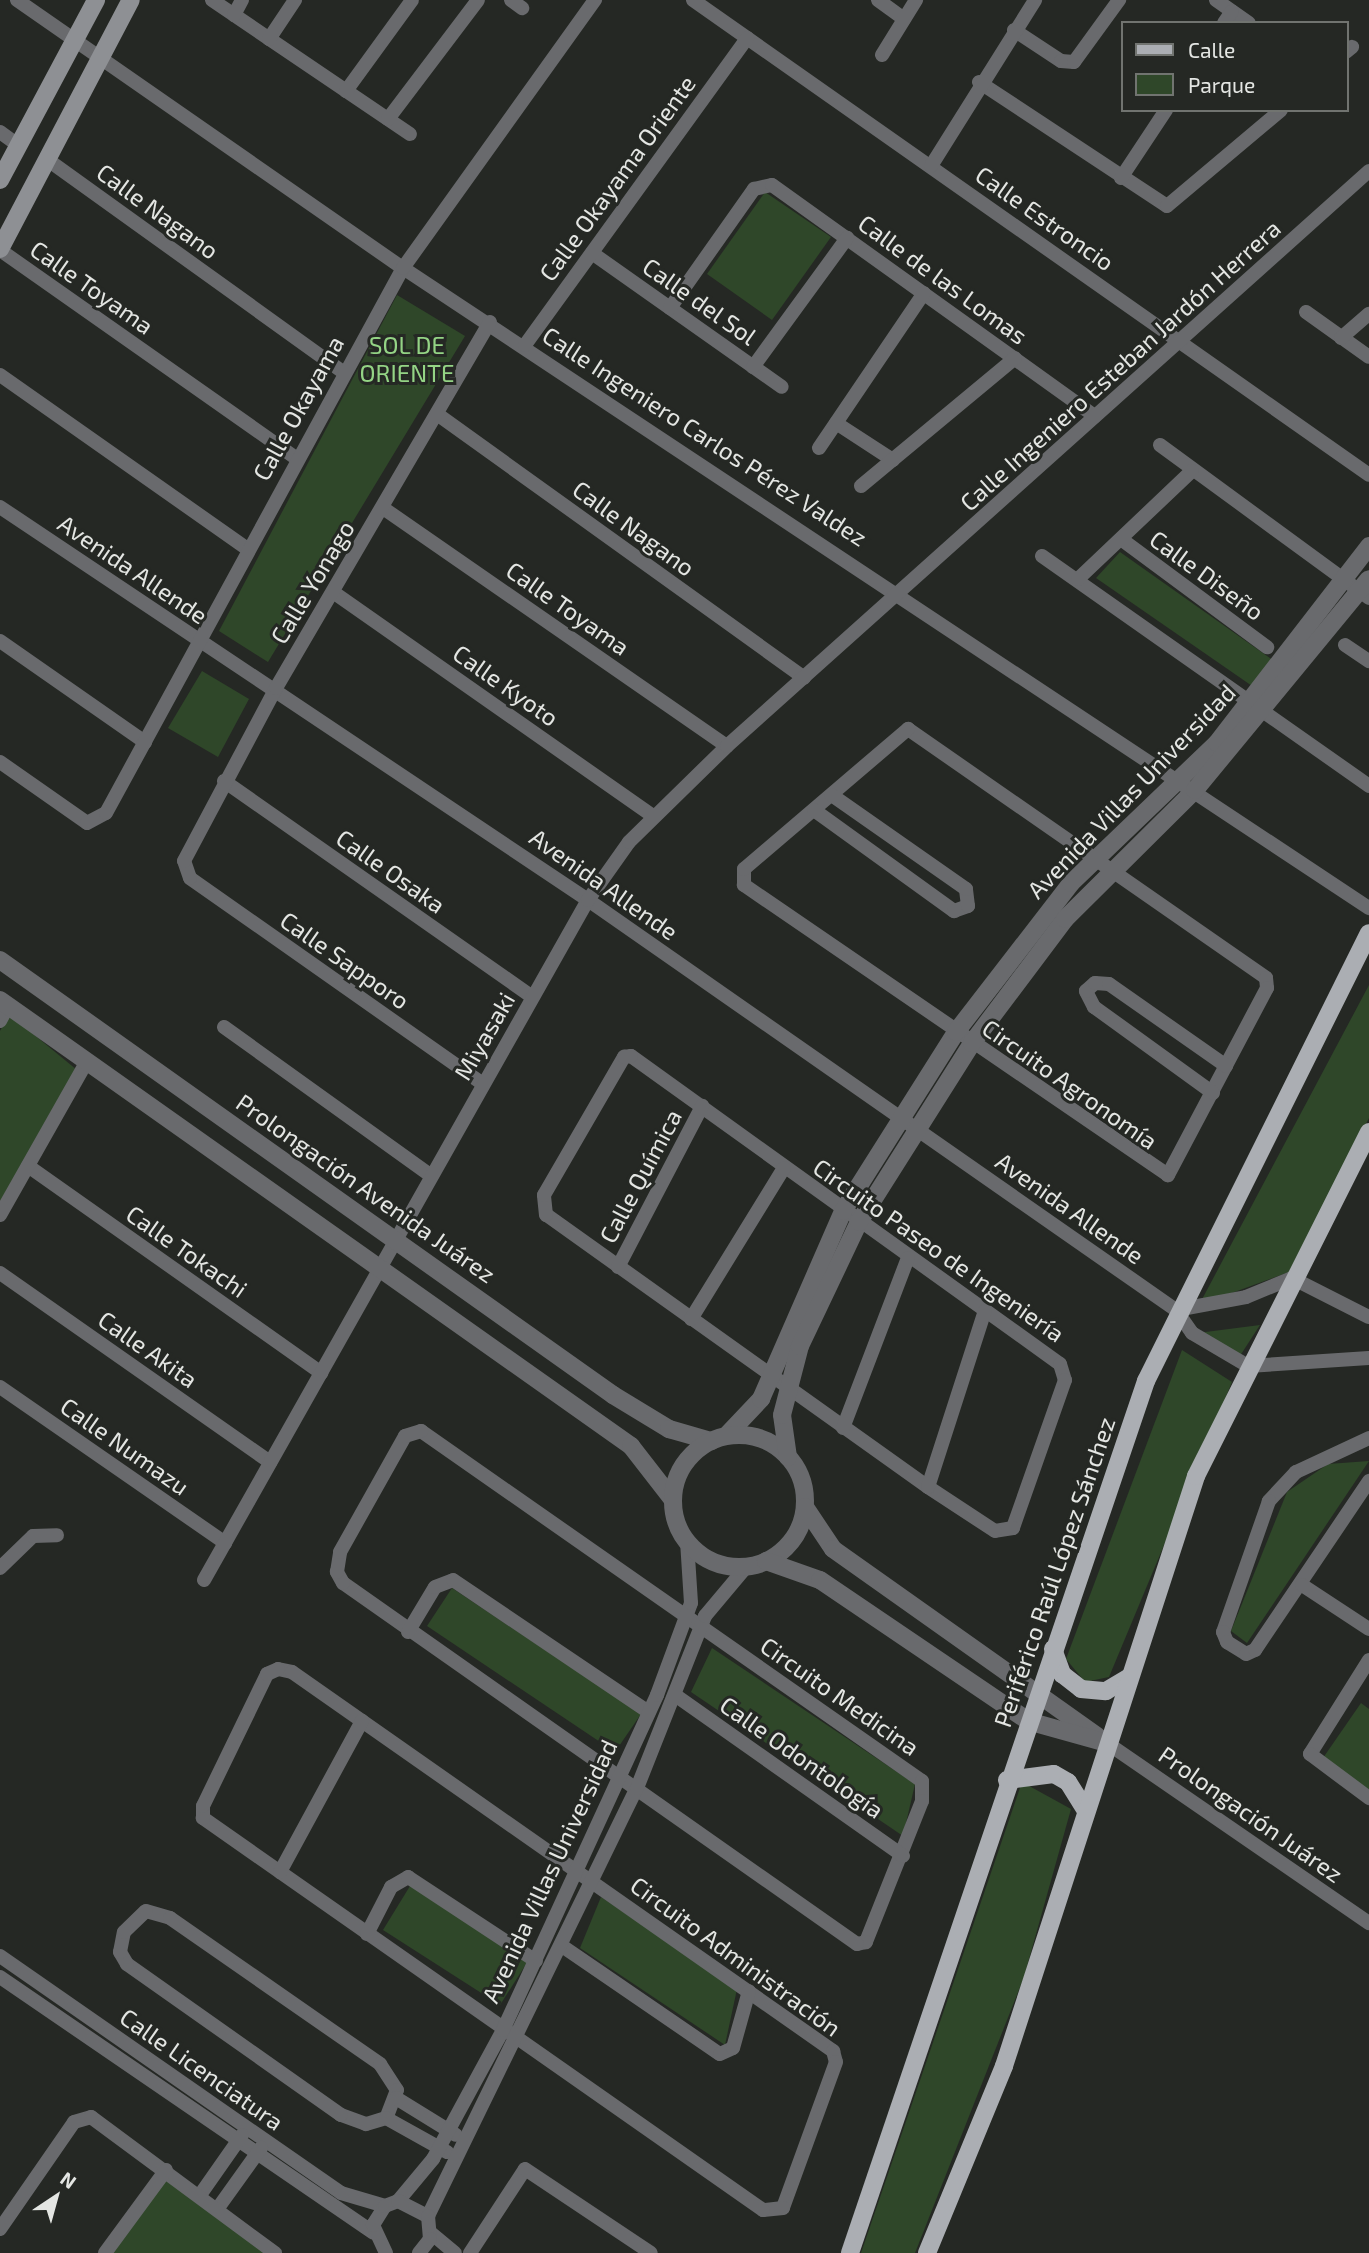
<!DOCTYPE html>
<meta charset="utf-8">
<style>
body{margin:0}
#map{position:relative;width:1369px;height:2253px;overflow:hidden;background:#252824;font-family:"Exo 2",sans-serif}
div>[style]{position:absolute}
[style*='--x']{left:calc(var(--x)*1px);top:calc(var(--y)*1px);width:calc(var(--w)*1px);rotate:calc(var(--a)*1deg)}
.green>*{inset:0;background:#2f4729}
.minor>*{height:14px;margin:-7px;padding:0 7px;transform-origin:7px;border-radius:7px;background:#696a6d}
.tertiary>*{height:18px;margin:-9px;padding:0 9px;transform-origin:9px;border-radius:9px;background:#696a6d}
.tertiary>.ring{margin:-9px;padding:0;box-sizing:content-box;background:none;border:18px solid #696a6d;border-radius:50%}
.secondary>*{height:18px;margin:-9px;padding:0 9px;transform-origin:9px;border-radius:9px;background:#8e9094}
.primary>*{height:18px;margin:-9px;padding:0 9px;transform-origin:9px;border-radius:9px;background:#abaeb3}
span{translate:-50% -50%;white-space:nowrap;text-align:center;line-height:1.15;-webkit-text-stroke:6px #252824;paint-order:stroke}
.street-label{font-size:24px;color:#e4e6e3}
.park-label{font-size:24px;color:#94d485}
.legend{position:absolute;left:1121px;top:21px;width:228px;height:91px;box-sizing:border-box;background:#252824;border:2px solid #717470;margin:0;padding:9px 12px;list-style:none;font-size:21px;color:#e4e6e3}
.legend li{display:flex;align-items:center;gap:14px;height:35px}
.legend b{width:35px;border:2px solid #717470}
.north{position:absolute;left:21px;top:2162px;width:70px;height:70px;-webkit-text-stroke:5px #252824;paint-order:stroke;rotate:36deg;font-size:19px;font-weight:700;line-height:28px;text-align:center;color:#e4e6e3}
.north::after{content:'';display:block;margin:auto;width:24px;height:32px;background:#e4e6e3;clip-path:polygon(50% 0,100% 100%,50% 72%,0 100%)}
</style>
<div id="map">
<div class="green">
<i style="clip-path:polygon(765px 192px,831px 237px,772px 320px,707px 274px)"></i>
<i style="clip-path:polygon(397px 295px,465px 336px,268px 662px,219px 631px)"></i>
<i style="clip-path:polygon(1120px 552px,1274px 661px,1255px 688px,1096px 578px)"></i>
<i style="clip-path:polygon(202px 671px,249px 699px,218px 757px,168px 728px)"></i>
<i style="clip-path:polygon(1369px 985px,1369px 1118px,1289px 1272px,1199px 1305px)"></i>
<i style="clip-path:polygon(9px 1014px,77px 1070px,0 1202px,0 1031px)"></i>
<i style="clip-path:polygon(1260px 1325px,1236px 1362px,1190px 1334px)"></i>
<i style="clip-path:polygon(1182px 1350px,1232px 1382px,1109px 1677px,1085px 1682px,1066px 1659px)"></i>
<i style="clip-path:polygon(1369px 1461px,1247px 1643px,1231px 1631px,1287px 1492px,1328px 1464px)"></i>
<i style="clip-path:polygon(452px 1588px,641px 1714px,615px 1752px,427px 1626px)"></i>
<i style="clip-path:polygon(712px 1648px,915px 1784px,903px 1836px,691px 1692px)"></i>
<i style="clip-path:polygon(1361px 1703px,1369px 1709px,1369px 1790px,1323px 1758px)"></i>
<i style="clip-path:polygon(1022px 1782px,1071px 1809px,1024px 1977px,915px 2253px,861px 2253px)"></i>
<i style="clip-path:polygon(410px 1886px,528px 1961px,500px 2005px,383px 1930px)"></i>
<i style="clip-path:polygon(601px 1897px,737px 1989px,725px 2045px,580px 1948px)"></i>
<i style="clip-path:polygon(167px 2177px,268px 2253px,112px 2253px)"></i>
</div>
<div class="minor">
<i style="--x:17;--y:0;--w:470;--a:34.8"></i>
<i style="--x:403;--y:268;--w:1159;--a:33.53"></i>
<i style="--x:212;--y:0;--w:239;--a:34.1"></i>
<i style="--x:511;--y:0;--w:14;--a:36"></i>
<i style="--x:693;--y:0;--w:826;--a:35.09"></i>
<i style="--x:878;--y:0;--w:32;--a:36"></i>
<i style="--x:1216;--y:0;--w:40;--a:34.9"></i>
<i style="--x:234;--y:15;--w:17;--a:-62"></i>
<i style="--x:1224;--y:23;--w:14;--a:-56"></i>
<i style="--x:1014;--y:30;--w:56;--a:33.4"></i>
<i style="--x:1061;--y:61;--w:13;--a:4"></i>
<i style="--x:1074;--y:62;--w:77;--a:-54"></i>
<i style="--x:269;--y:39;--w:47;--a:-56.3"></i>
<i style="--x:1346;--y:52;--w:8;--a:-40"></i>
<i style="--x:882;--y:55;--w:65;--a:-58.3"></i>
<i style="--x:979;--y:82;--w:225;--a:33.4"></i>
<i style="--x:1167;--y:206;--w:149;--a:-40.1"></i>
<i style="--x:346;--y:91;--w:112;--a:-54"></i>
<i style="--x:388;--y:119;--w:149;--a:-52.9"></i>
<i style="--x:0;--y:132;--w:24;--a:36"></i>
<i style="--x:48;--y:160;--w:363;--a:35.7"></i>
<i style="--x:931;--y:166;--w:196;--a:-57.9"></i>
<i style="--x:1121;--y:178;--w:82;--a:-56.5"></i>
<i style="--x:0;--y:250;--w:362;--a:35.1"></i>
<i style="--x:592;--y:253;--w:232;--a:35.2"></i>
<i style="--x:670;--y:308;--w:146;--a:-54.8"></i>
<i style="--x:754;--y:189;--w:18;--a:-13"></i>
<i style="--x:772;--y:185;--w:397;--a:35.6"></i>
<i style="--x:1306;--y:312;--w:77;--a:35.5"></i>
<i style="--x:1341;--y:338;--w:37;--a:-41"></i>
<i style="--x:525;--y:345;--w:379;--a:-54.1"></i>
<i style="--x:753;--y:367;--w:160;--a:-53.9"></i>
<i style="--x:0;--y:375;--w:303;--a:35.1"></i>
<i style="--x:437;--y:414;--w:452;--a:35.7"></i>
<i style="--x:836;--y:423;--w:68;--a:33"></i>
<i style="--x:1160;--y:445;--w:259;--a:36.2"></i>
<i style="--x:819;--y:448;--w:187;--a:-55.9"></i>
<i style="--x:861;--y:486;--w:200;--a:-39.7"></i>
<i style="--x:0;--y:507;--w:707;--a:33.76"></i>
<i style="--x:588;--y:900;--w:717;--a:34.89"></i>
<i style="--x:1176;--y:1310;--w:28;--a:55"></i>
<i style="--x:1192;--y:1333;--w:65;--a:30.5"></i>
<i style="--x:1248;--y:1366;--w:121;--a:-3.8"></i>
<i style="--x:383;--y:508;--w:418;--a:34.7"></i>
<i style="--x:1121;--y:539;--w:182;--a:36.5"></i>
<i style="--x:1042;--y:556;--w:400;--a:35.1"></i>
<i style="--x:1078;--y:579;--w:157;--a:-43.5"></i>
<i style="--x:333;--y:592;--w:391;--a:35"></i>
<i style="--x:0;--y:641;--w:177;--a:34.9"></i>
<i style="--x:1345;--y:645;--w:29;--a:34"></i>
<i style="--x:908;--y:729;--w:436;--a:34.8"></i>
<i style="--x:1266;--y:978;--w:10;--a:84"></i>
<i style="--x:1267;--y:988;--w:212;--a:117.9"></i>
<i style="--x:1168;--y:1175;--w:514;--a:-145.63"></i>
<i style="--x:744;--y:885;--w:16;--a:-90"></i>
<i style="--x:744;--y:869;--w:216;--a:-40.5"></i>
<i style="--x:0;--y:762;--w:106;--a:35"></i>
<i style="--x:87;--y:823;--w:21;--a:-28"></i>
<i style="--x:106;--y:813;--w:621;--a:-61.41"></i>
<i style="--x:403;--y:268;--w:330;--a:-54.4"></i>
<i style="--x:224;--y:781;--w:376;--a:35"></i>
<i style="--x:814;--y:810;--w:173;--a:35.8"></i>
<i style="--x:954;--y:911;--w:15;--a:-20"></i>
<i style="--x:968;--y:906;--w:17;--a:-97"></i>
<i style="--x:966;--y:889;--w:164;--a:-145"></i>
<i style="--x:0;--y:1021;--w:17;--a:-62"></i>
<i style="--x:224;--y:1027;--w:255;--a:35.7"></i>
<i style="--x:631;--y:1056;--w:528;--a:35.68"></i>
<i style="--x:1060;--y:1364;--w:17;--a:73"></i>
<i style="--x:1065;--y:1380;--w:157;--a:109.4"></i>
<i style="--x:1013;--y:1528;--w:18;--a:171"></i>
<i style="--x:995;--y:1531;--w:80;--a:-146.7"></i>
<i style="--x:928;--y:1487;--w:469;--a:-144.5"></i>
<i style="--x:546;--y:1215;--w:20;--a:-96"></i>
<i style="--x:544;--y:1195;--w:160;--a:-59.9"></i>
<i style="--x:624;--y:1057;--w:7;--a:-8"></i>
<i style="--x:483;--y:1084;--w:358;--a:-144.9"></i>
<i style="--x:190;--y:878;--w:18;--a:-109"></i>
<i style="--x:184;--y:861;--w:196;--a:-62"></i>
<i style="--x:276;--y:688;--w:424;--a:-59.7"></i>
<i style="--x:1213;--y:1093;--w:147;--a:-144.1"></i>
<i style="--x:1094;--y:1007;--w:18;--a:-117"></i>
<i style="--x:1086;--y:991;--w:12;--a:-42"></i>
<i style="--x:1095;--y:983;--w:14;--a:4"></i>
<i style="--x:1109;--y:984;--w:143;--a:35"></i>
<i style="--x:28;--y:1166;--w:359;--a:35.2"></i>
<i style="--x:0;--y:1215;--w:172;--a:-60.5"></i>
<i style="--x:618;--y:1267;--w:182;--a:-62.4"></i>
<i style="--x:0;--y:1273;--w:330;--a:35"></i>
<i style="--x:1176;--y:1310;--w:71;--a:-10.5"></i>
<i style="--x:1246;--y:1297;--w:50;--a:-22.4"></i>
<i style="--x:1292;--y:1278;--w:86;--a:26.9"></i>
<i style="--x:691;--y:1319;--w:177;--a:-58.4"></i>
<i style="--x:0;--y:1387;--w:274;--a:34.7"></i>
<i style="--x:843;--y:1428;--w:182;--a:-69.1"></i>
<i style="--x:421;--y:1431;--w:611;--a:34.94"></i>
<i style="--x:922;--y:1781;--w:20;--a:90"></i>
<i style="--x:922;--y:1801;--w:152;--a:111.7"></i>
<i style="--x:866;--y:1942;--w:9;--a:167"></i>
<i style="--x:857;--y:1944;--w:628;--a:-144.92"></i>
<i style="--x:343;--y:1583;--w:13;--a:-119"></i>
<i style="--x:337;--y:1572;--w:20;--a:-81"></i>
<i style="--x:340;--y:1552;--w:133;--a:-60.7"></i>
<i style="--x:405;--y:1436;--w:17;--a:-17"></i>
<i style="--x:1369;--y:1438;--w:81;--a:155"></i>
<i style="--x:1296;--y:1472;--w:40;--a:133"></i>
<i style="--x:1269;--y:1501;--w:139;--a:109.3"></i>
<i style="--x:1223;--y:1632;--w:11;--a:68"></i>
<i style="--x:1227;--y:1642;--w:22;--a:32"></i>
<i style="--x:1246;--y:1654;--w:10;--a:-24"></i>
<i style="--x:1255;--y:1650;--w:204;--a:-56"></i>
<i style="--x:928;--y:1487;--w:185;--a:-72.1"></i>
<i style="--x:0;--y:1568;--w:46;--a:-44.1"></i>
<i style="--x:33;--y:1536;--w:24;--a:-2"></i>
<i style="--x:204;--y:1580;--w:781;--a:-60.55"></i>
<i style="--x:588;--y:900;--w:71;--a:-54.7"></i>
<i style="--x:629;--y:842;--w:137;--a:-44.4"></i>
<i style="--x:727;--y:746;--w:862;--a:-41.85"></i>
<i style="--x:1302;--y:1585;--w:80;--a:33.3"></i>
<i style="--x:408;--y:1632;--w:52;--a:-59"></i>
<i style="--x:435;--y:1587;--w:19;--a:-21"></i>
<i style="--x:453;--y:1580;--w:236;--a:34"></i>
<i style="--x:1369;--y:1660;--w:111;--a:122.1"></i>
<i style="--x:1310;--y:1754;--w:74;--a:36.7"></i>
<i style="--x:278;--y:1669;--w:14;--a:12"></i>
<i style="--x:292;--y:1672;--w:661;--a:35.01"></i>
<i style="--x:833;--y:2051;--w:11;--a:75"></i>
<i style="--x:836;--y:2062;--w:155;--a:110"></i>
<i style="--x:783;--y:2208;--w:20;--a:174"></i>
<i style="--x:763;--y:2210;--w:684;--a:-145.01"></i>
<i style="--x:203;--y:1818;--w:12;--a:-90"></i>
<i style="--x:203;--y:1806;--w:147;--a:-64.1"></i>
<i style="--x:267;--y:1674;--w:12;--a:-24"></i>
<i style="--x:675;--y:1695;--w:279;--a:35.2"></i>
<i style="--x:1107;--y:1743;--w:318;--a:34.5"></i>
<i style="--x:280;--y:1872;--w:172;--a:-61.5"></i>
<i style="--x:146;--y:1911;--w:25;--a:16"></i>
<i style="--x:170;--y:1918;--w:256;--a:34.8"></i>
<i style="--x:380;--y:2064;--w:31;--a:57"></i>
<i style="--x:397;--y:2090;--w:30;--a:111"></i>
<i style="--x:386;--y:2118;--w:21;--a:163"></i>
<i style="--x:366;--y:2124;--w:27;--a:-160"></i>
<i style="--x:341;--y:2115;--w:262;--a:-144.8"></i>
<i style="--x:127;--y:1964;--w:14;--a:-120"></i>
<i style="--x:120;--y:1952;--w:20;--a:-79"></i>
<i style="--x:124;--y:1932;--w:30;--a:-44"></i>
<i style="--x:367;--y:1934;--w:53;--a:-62.9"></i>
<i style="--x:391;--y:1887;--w:20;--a:-30"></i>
<i style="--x:408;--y:1877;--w:153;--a:33.3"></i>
<i style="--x:562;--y:1946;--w:191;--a:34.4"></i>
<i style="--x:720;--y:2054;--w:14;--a:-25"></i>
<i style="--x:733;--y:2048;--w:59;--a:-74.3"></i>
<i style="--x:0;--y:1956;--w:415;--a:34.8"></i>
<i style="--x:341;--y:2193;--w:46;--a:16.5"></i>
<i style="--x:0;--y:1977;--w:452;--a:34.4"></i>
<i style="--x:396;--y:2098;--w:70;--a:31.7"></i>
<i style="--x:386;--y:2118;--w:70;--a:29.1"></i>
<i style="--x:200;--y:2195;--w:73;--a:-55"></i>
<i style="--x:398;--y:2201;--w:55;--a:-50.2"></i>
<i style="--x:433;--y:2159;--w:147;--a:-61.5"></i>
<i style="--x:503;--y:2030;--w:369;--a:-65.3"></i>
<i style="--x:657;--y:1695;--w:98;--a:-69.7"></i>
<i style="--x:691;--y:1603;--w:62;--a:-93.7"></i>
<i style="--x:218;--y:2208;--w:74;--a:-54.4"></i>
<i style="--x:428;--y:2216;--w:476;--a:-64"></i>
<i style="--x:637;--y:1788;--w:185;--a:-68.4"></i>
<i style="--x:705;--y:1616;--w:65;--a:-50"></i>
<i style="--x:0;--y:2229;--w:130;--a:-55.3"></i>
<i style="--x:74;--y:2122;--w:18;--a:-16"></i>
<i style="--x:91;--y:2117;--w:229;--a:36.5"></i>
<i style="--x:431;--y:2233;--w:31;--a:40"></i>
<i style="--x:105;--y:2253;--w:103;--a:-53.7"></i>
<i style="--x:386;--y:2253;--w:31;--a:-115"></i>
<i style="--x:373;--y:2225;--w:22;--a:-58"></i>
<i style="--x:385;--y:2206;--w:14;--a:-21"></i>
<i style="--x:398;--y:2201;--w:34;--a:27"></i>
<i style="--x:428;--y:2216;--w:23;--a:85"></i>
<i style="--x:430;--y:2239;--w:18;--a:128"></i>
<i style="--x:470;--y:2253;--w:100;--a:-56.8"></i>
<i style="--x:525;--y:2169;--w:151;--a:33.7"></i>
</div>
<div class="tertiary">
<i style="--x:0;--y:960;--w:752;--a:35.36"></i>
<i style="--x:613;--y:1395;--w:66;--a:31.3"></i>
<i style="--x:669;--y:1429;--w:44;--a:15.9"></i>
<i style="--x:0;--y:1000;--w:773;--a:35.25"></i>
<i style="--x:631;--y:1446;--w:68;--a:52.1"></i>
<i style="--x:727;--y:1435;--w:50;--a:-46.6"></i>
<i style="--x:761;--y:1399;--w:205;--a:-66.4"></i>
<i style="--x:843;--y:1211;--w:212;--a:-57.7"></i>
<i style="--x:956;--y:1032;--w:188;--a:-52.3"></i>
<i style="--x:1071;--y:883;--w:202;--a:-43.8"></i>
<i style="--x:1217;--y:743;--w:249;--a:-52.3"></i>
<i class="ring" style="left:673px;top:1435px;width:114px;height:114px"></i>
<i style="--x:788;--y:1457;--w:42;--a:-98.1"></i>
<i style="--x:782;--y:1415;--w:71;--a:-75.4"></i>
<i style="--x:800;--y:1346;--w:137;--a:-64.6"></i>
<i style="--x:859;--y:1222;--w:212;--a:-57.7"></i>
<i style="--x:972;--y:1043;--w:155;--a:-53.1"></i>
<i style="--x:1065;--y:919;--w:183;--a:-44.8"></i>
<i style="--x:1195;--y:790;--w:273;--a:-50.5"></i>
<i style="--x:805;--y:1507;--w:50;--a:56.3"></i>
<i style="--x:833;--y:1549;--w:324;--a:35.3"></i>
<i style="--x:766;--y:1561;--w:57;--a:19.4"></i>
<i style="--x:820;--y:1580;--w:251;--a:34.1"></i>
<i style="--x:1028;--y:1721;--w:82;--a:15.6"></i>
</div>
<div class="secondary">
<i style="--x:0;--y:180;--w:204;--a:-61.9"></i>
<i style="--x:0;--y:249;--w:281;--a:-62.3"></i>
</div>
<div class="primary">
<i style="--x:1053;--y:1649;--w:27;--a:70"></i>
<i style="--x:1062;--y:1674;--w:24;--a:38"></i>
<i style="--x:1081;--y:1689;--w:25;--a:5"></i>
<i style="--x:1106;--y:1691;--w:26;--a:-31"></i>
<i style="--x:1007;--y:1780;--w:47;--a:-7.3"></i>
<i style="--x:1054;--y:1774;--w:16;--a:30"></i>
<i style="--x:1068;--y:1782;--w:32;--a:58"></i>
<i style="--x:850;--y:2253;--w:921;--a:-71.25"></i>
<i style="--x:1146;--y:1381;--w:500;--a:-63.54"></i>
<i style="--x:927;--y:2253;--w:202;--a:-67.6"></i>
<i style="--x:1004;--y:2066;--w:620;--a:-71.97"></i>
<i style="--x:1196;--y:1476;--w:385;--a:-63.3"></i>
</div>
<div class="street-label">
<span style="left:617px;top:178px;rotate:-54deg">Calle Okayama Oriente</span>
<span style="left:158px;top:211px;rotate:36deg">Calle Nagano</span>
<span style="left:1045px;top:218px;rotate:35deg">Calle Estroncio</span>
<span style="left:943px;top:279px;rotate:36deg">Calle de las Lomas</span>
<span style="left:92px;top:287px;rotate:35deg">Calle Toyama</span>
<span style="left:700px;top:301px;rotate:35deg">Calle del Sol</span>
<span style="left:1120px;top:365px;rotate:-42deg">Calle Ingeniero Esteban Jardón Herrera</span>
<span style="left:298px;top:408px;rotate:-61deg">Calle Okayama</span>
<span style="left:705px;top:436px;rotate:33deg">Calle Ingeniero Carlos Pérez Valdez</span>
<span style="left:634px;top:528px;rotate:36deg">Calle Nagano</span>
<span style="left:133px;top:569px;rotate:34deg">Avenida Allende</span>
<span style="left:1207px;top:575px;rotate:36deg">Calle Diseño</span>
<span style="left:312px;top:582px;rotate:-59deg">Calle Yonago</span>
<span style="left:568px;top:608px;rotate:35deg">Calle Toyama</span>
<span style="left:506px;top:685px;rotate:35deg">Calle Kyoto</span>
<span style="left:1131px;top:791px;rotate:-46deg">Avenida Villas Universidad</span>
<span style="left:391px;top:871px;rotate:35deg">Calle Osaka</span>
<span style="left:604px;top:884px;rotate:35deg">Avenida Allende</span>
<span style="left:345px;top:960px;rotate:35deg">Calle Sapporo</span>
<span style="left:484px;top:1036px;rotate:-60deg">Miyasaki</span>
<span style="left:1070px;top:1084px;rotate:35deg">Circuito Agronomía</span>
<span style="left:640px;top:1176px;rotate:-62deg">Calle Química</span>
<span style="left:366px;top:1188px;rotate:35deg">Prolongación Avenida Juárez</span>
<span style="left:1070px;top:1208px;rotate:35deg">Avenida Allende</span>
<span style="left:939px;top:1250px;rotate:35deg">Circuito Paseo de Ingeniería</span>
<span style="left:187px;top:1251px;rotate:35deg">Calle Tokachi</span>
<span style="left:148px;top:1349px;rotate:35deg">Calle Akita</span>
<span style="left:125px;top:1446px;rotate:35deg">Calle Numazu</span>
<span style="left:1054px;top:1572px;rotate:-71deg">Periférico Raúl López Sánchez</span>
<span style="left:840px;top:1696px;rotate:35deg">Circuito Medicina</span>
<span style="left:802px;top:1757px;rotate:35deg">Calle Odontología</span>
<span style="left:1251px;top:1814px;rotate:35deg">Prolongación Juárez</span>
<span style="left:549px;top:1871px;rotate:-65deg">Avenida Villas Universidad</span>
<span style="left:736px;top:1956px;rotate:36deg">Circuito Administración</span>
<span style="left:202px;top:2069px;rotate:35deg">Calle Licenciatura</span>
</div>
<div class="park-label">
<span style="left:407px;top:359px">SOL DE<br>ORIENTE</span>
</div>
<ul class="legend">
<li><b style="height:9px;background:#abaeb3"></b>Calle</li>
<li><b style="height:19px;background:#2f4729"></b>Parque</li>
</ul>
<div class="north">N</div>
</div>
